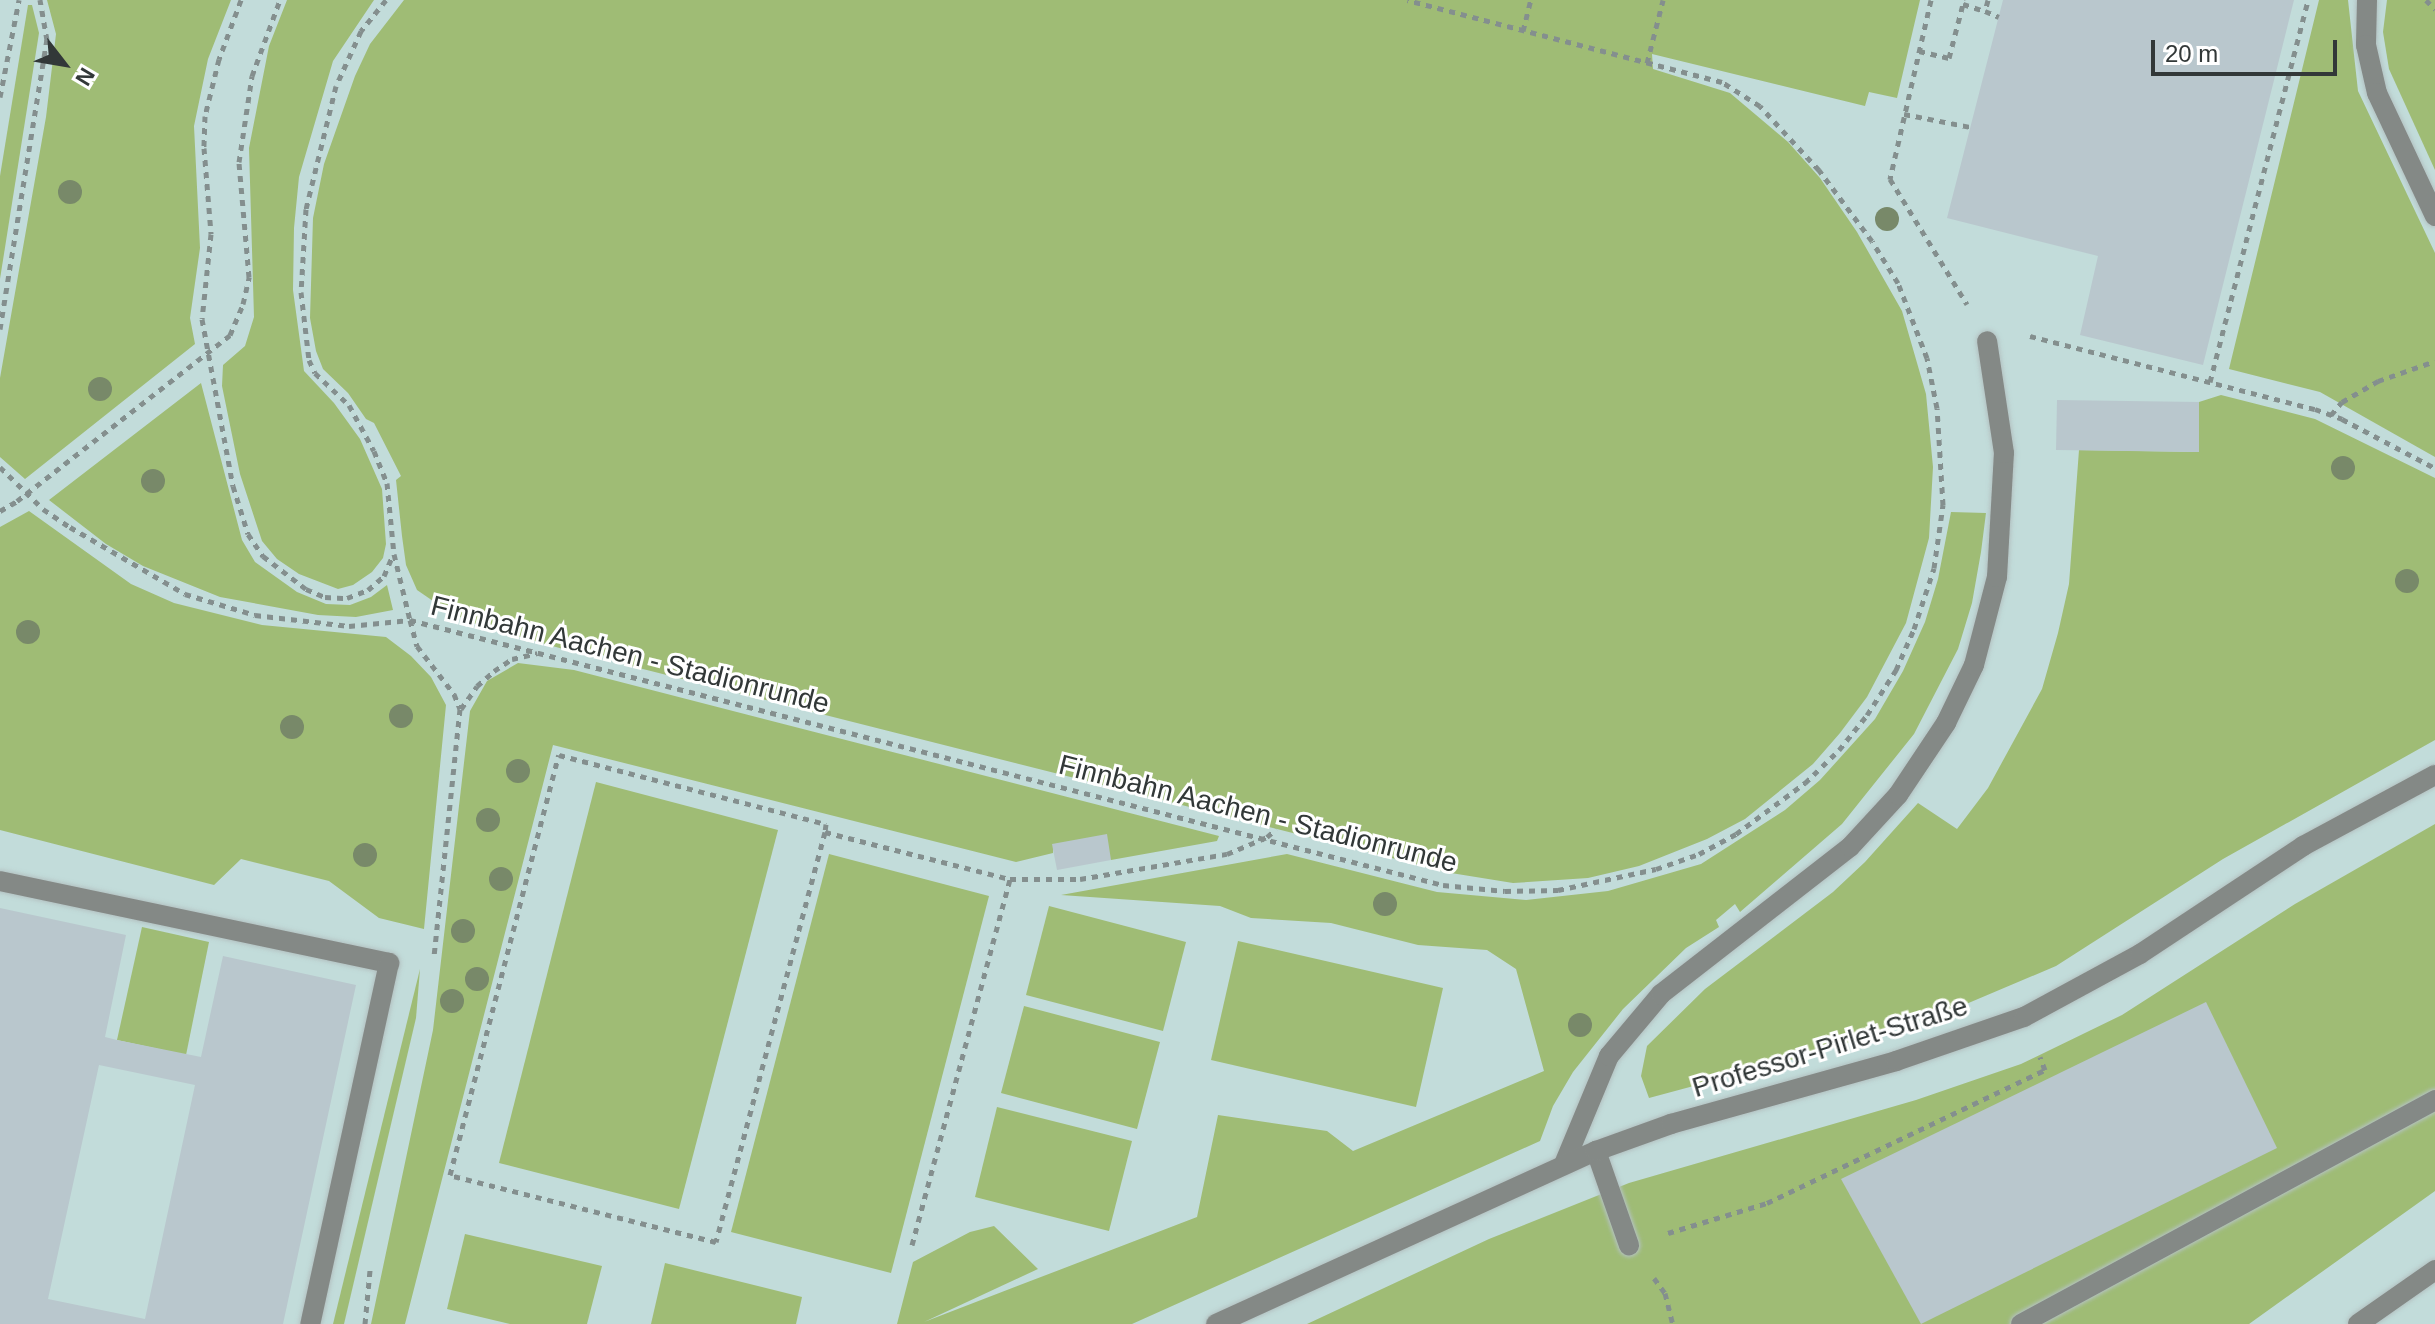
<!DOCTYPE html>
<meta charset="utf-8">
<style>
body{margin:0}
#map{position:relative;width:2435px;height:1324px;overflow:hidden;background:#d5e5e4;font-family:Arial,sans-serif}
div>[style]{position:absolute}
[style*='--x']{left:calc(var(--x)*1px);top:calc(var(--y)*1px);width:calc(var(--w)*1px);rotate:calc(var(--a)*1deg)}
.built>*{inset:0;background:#c2dcda}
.green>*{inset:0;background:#9fbc75}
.building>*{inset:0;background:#b9c7cd}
.path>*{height:5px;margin-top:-2.5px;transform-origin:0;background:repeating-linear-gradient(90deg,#848f8e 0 6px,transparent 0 12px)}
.roads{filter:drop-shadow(0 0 2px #b4c2c2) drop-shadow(0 0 2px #b4c2c2)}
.minor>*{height:20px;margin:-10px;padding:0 10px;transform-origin:10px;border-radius:10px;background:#848986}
.trees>*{width:24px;height:24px;margin:-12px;border-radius:50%;background:#788969}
span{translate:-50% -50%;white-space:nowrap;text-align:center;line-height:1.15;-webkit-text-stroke:6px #fff;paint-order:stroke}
.street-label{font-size:28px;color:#323838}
.north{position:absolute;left:24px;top:24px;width:80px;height:80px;-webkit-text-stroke:6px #fff;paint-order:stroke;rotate:121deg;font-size:22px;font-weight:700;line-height:32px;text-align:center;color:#323838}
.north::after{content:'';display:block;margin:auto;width:28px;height:36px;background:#323838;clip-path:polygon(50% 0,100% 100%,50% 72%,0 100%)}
.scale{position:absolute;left:2151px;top:40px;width:186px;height:36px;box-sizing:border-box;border:4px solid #323838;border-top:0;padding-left:10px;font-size:24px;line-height:28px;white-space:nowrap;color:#323838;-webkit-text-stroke:6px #fff;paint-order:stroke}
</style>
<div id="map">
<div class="built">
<i style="clip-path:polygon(0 0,2435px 0,2435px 1324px,0 1324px)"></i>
</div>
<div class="green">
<i style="clip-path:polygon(47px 0,231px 0,208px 59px,194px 126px,200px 248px,190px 318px,195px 344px,25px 479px,0 457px,0 378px,46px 117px,56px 34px)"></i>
<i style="clip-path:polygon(287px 0,374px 0,333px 61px,299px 177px,294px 228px,293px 290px,304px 371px,334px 403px,360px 439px,382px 489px,386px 544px,383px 558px,372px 572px,353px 585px,338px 589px,299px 574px,277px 559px,262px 541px,240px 474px,222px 386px,223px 365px,245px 346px,254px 317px,249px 148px,269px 46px)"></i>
<i style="clip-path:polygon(404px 0,1920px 0,1897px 98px,1869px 92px,1865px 106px,1652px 54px,1653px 69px,1730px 93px,1788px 142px,1820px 178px,1857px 232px,1902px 311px,1926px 394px,1933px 467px,1929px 538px,1906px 623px,1867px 697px,1840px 733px,1813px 764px,1745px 819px,1707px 839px,1639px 866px,1588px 878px,1513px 883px,1451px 873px,627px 665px,585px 648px,585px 655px,480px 626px,449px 612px,417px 590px,406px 565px,402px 536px,396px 480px,401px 476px,374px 423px,366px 419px,348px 393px,323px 369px,316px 351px,310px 318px,313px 218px,324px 164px,355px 76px,370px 44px)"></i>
<i style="clip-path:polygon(2319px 0,2348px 0,2358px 91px,2435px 253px,2435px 457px,2320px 392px,2229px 369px)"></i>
<i style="clip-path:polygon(2387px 0,2435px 0,2435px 170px,2389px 69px,2383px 32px)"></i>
<i style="clip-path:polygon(28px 5px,32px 5px,39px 33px,0 279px,0 176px)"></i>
<i style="clip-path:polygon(201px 383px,242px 540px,255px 562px,297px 592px,326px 604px,350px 605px,371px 597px,387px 585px,393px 610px,356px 617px,318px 615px,220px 597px,143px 566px,106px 544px,49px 500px)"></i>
<i style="clip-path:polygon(2221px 395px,2315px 419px,2435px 478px,2435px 740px,2223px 859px,2056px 966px,1952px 1010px,1809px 1055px,1649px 1098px,1641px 1076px,1647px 1046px,1705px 989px,1833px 892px,1865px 862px,1918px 803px,1957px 829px,1988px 788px,2042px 689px,2058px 633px,2069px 584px,2079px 450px,2198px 452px,2199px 402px)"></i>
<i style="clip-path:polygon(29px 511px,131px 584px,174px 603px,262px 625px,386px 637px,411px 656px,431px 677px,446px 705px,424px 929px,379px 918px,329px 881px,241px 859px,214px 885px,0 830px,0 527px)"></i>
<i style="clip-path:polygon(1951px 512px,1986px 513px,1981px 552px,1972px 603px,1958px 649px,1914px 734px,1842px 824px,1740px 912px,1735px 904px,1716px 920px,1719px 927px,1686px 948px,1623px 1009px,1573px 1072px,1553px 1106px,1540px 1141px,1132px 1324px,897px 1324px,913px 1262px,970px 1232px,994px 1226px,1038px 1269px,924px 1322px,1197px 1217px,1218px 1115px,1327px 1131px,1353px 1151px,1544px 1071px,1516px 969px,1487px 950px,1418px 945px,1331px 923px,1251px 918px,1220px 906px,1061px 895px,1287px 854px,1437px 892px,1526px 900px,1608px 891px,1701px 864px,1785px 810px,1820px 780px,1875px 719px,1903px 671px,1925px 622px,1938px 579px)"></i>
<i style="clip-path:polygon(518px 663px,574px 670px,1219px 836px,1217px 841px,1111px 860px,1053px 845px,1053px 853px,1016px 862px,553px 745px,405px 1324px,371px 1324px,433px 1030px,470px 711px,487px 681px)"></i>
<i style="clip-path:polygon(596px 782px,778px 830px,679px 1209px,499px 1163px)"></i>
<i style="clip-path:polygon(2435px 824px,2435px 1191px,2249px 1324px,1307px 1324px,1489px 1239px,1629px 1183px,1916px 1100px,2021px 1064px,2122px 1015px,2295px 904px)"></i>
<i style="clip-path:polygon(829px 854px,989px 896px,891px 1273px,731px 1232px)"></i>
<i style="clip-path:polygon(1049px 906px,1186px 942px,1163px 1031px,1026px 995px)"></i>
<i style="clip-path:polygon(142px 927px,209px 942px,186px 1055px,117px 1040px)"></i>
<i style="clip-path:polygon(1238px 941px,1443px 988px,1416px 1107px,1211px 1060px)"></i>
<i style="clip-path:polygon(420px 969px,416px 1018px,344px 1324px,333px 1324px)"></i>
<i style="clip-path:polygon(1024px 1006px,1160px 1042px,1137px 1129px,1001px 1093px)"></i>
<i style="clip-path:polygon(997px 1107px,1132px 1141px,1109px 1231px,975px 1197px)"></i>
<i style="clip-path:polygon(465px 1234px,602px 1266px,587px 1324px,510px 1324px,447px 1309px)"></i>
<i style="clip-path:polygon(665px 1263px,802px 1297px,796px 1324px,651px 1324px)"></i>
</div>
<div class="building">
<i style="clip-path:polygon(2003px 0,2294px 0,2203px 365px,2080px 335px,2098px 256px,1947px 218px)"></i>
<i style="clip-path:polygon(2057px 400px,2199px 402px,2199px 452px,2056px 450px)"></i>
<i style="clip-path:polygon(1107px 834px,1111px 860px,1057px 870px,1052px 844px)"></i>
<i style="clip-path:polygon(evenodd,0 908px,126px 935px,105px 1037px,117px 1040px,201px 1057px,223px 956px,356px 985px,283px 1324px,0 1324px,0 908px,99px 1065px,195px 1085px,145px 1319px,48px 1299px,99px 1065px)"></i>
<i style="clip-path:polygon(2206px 1002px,2277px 1148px,1921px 1324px,1841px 1179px)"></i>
</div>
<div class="path">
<i style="--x:241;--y:0;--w:63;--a:110.4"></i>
<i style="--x:219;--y:59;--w:59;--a:103.8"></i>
<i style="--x:205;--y:116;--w:32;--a:92"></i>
<i style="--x:204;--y:148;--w:86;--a:85.3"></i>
<i style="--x:211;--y:234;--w:85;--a:96"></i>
<i style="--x:202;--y:319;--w:170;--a:79.5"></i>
<i style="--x:233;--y:486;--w:50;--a:72.6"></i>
<i style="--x:248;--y:534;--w:27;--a:56"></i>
<i style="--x:263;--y:556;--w:54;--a:37.5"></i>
<i style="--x:306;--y:589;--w:21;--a:23"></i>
<i style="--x:325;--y:597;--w:22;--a:3"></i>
<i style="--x:347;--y:598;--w:22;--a:-21"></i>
<i style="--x:368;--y:590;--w:21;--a:-41"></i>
<i style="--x:384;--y:576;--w:23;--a:-67"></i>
<i style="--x:386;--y:0;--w:40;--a:129"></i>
<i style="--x:361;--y:31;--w:60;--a:114.4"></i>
<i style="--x:336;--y:86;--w:127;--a:103.7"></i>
<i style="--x:306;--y:209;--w:83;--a:93.4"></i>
<i style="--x:301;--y:292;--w:68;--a:83.3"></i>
<i style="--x:309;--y:360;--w:14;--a:65"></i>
<i style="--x:315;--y:373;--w:47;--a:43.3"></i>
<i style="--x:349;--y:405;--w:52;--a:61.5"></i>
<i style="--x:374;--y:451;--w:35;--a:68"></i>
<i style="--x:387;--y:483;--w:71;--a:84.4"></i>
<i style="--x:394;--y:554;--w:68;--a:76.4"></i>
<i style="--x:410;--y:620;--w:1066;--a:14.39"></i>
<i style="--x:1443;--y:885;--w:62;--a:5.5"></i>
<i style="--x:1505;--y:891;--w:53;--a:-1.1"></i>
<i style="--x:1558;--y:890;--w:100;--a:-12.1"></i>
<i style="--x:1656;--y:869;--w:46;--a:-19.2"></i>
<i style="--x:1699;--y:854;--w:42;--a:-28.4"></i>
<i style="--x:1736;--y:834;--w:86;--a:-36.5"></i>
<i style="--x:1805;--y:783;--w:47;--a:-44.1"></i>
<i style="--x:1839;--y:750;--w:45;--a:-51.3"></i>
<i style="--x:1867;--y:715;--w:54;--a:-57.2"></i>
<i style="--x:1896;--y:670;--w:45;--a:-66.3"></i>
<i style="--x:1914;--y:629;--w:64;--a:-71.8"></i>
<i style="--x:1934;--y:568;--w:64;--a:-81.9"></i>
<i style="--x:1943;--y:505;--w:97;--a:-93.5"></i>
<i style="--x:1937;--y:408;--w:51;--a:-101.3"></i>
<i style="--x:1927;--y:358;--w:80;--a:-111.1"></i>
<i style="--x:1898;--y:283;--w:49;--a:-121.8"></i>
<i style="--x:1872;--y:241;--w:89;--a:-126.7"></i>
<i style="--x:1819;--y:170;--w:87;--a:-132.7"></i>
<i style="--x:1760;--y:106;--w:45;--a:-147.7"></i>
<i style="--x:1722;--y:82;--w:325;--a:-165.4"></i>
<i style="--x:1931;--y:0;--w:184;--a:102.9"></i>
<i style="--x:1890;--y:179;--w:147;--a:58.4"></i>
<i style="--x:1988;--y:0;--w:11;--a:105"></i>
<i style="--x:1985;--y:11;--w:15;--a:23"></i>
<i style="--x:2426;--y:0;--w:13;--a:45"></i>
<i style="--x:1963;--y:4;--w:23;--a:18"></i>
<i style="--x:1523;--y:31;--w:32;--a:-76"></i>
<i style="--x:1919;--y:51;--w:31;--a:13"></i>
<i style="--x:1949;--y:58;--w:60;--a:-75.5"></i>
<i style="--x:1647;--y:63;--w:65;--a:-75.7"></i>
<i style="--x:0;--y:97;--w:99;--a:-78.9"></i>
<i style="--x:1904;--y:114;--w:67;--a:11.1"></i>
<i style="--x:0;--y:329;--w:293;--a:-80.8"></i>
<i style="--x:47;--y:40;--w:41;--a:-99.9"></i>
<i style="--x:2030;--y:336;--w:294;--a:14.4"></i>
<i style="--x:2315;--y:409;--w:29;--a:20"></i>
<i style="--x:2342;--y:419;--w:105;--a:27.8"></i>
<i style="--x:2210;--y:382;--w:394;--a:-75.6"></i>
<i style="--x:2331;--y:415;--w:17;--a:-50"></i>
<i style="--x:2342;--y:402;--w:42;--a:-30.3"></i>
<i style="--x:2378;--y:381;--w:60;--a:-19.3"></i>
<i style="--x:0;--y:467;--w:60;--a:44.3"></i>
<i style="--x:43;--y:509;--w:32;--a:34"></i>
<i style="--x:70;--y:527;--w:133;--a:30.2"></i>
<i style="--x:185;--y:594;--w:73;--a:16.7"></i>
<i style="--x:255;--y:615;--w:95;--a:6.7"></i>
<i style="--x:349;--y:626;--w:61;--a:-5.6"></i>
<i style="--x:410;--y:620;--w:27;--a:75"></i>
<i style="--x:417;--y:646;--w:61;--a:52.4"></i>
<i style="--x:454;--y:694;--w:16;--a:68"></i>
<i style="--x:460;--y:709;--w:249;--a:96"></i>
<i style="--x:0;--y:511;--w:20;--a:-30"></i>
<i style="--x:17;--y:501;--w:270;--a:-37.9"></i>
<i style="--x:230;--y:335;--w:34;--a:-67"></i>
<i style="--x:243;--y:304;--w:28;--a:-77"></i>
<i style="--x:249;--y:277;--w:115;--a:-95"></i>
<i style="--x:239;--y:162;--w:87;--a:-81.4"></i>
<i style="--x:252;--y:76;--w:81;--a:-69.8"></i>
<i style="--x:461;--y:709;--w:28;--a:-55"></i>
<i style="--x:477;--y:686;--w:23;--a:-41"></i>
<i style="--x:494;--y:671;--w:22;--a:-34"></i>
<i style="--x:512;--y:659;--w:26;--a:-13"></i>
<i style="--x:825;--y:832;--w:424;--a:104.9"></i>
<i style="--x:716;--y:1242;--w:274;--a:-165.9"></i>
<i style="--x:450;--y:1175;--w:434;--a:-75.5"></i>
<i style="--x:559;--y:755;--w:276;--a:14.5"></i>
<i style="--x:826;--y:824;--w:8;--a:97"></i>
<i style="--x:825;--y:832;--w:191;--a:14.3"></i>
<i style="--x:1010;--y:879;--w:70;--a:0"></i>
<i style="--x:1080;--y:879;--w:149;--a:-9.7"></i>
<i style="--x:1227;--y:854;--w:43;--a:-23"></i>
<i style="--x:1267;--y:837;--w:12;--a:-42"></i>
<i style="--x:1668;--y:1233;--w:103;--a:-16.9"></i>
<i style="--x:1767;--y:1203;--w:308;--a:-25.6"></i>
<i style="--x:2045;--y:1070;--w:14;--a:-111"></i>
<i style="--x:912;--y:1245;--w:379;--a:-75"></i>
<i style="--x:1654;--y:1278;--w:19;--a:54"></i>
<i style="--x:1665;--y:1293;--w:32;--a:76"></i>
<i style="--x:365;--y:1324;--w:54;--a:-84.7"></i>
</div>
<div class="roads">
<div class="minor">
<i style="--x:2367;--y:0;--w:45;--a:91.3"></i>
<i style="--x:2366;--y:45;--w:49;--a:77.1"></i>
<i style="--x:2377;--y:93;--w:136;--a:64.8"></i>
<i style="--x:0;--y:881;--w:398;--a:11.9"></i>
<i style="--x:389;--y:963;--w:370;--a:102.3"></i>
<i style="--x:1596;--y:1151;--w:100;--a:70.7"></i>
<i style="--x:1564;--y:1164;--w:117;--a:-67.4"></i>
<i style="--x:1609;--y:1056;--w:81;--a:-50"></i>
<i style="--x:1661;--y:994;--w:239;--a:-37.9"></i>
<i style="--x:1850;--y:847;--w:71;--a:-47.3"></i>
<i style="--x:1898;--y:795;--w:87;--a:-56.3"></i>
<i style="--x:1946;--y:723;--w:64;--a:-64.2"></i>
<i style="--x:1974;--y:665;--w:91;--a:-75.4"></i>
<i style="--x:1997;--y:577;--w:124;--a:-86.8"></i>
<i style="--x:2004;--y:453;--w:113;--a:-98.6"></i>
<i style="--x:1216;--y:1324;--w:418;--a:-24.5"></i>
<i style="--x:1596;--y:1151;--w:80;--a:-19.8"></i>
<i style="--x:1671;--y:1124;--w:234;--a:-15.6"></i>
<i style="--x:1896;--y:1061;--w:135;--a:-19"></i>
<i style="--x:2024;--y:1017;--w:132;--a:-28.5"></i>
<i style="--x:2140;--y:954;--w:196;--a:-33.5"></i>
<i style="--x:2303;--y:846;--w:150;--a:-28.3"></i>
<i style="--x:2021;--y:1324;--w:471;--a:-28.4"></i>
<i style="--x:2358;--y:1324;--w:94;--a:-35"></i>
</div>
</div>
<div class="trees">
<i style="left:70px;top:192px"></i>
<i style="left:1887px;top:219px"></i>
<i style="left:100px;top:389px"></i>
<i style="left:2343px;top:468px"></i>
<i style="left:153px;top:481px"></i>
<i style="left:2407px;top:581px"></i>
<i style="left:28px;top:632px"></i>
<i style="left:401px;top:716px"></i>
<i style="left:292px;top:727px"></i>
<i style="left:518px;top:771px"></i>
<i style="left:488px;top:820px"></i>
<i style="left:365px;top:855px"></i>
<i style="left:501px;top:879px"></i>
<i style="left:1385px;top:904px"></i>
<i style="left:463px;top:931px"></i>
<i style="left:477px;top:979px"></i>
<i style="left:452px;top:1001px"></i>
<i style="left:1580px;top:1025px"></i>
</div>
<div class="street-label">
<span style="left:630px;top:655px;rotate:14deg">Finnbahn Aachen - Stadionrunde</span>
<span style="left:1258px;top:814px;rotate:14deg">Finnbahn Aachen - Stadionrunde</span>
<span style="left:1830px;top:1047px;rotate:-17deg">Professor-Pirlet-Straße</span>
</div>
<div class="north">N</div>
<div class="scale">20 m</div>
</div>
